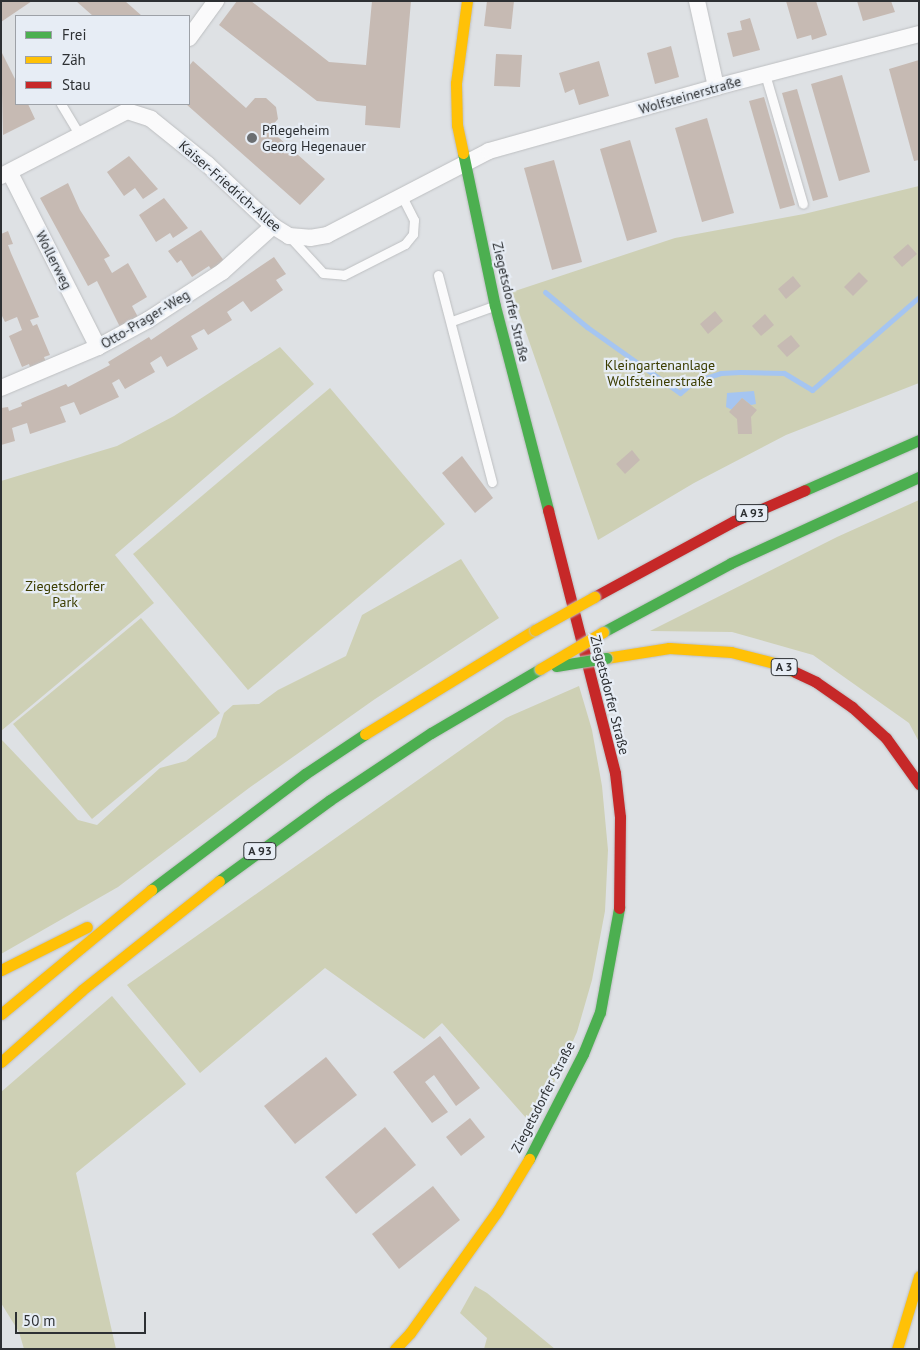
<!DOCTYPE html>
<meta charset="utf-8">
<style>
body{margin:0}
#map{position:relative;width:920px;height:1350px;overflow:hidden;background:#dee1e4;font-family:"PT Sans",sans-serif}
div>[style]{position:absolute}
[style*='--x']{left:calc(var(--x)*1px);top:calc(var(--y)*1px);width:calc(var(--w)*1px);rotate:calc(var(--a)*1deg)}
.green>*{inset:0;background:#ced0b5}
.water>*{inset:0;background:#a5c5f1}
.stream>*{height:5px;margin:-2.5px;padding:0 2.5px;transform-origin:2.5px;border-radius:2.5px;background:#a5c5f1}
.building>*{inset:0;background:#c6bab3}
.roads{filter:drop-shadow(0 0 1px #bdbfc1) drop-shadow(0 0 1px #bdbfc1)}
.lane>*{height:9px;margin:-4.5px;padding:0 4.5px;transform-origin:4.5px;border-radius:4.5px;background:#fafafb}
.street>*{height:16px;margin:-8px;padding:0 8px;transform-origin:8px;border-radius:8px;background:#fafafb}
.fast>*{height:11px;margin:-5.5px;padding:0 5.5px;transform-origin:5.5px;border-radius:5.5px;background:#4caf50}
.slow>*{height:11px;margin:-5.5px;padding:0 5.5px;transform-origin:5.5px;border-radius:5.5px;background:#ffc107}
.jam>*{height:11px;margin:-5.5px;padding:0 5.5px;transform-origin:5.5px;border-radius:5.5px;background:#c62828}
.bridges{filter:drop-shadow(0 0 1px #bdbfc1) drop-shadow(0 0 1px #bdbfc1)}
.fast-bridge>*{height:11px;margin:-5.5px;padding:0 5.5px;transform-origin:5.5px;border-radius:5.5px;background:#4caf50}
.slow-bridge>*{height:11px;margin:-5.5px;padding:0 5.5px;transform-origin:5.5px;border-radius:5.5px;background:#ffc107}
.dots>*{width:14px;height:14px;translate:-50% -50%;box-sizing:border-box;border:2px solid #e7edf5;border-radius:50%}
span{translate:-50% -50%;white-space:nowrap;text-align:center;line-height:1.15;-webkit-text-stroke:4.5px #e7edf5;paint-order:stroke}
.shield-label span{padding:1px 4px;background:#e7edf5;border:1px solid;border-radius:4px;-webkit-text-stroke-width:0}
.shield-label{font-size:12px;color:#2d3033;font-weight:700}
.street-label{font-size:14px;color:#2d3033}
.poi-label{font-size:14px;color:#2d3033}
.left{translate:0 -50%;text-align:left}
.park-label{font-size:14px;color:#3c3d00}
.frame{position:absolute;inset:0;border:2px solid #2d3033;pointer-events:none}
.legend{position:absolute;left:15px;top:15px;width:175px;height:90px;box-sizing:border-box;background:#e7edf5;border:1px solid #9da1a7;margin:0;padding:6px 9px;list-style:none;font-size:15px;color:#2d3033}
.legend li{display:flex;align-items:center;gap:10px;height:25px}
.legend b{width:25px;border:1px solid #9da1a7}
.scale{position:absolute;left:15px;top:1312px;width:131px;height:22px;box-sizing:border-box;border:2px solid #2d3033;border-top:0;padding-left:6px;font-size:15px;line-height:18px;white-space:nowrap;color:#2d3033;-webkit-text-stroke:4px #e7edf5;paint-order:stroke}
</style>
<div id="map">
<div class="green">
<i style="clip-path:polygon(919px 186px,919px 383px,786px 435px,694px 483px,598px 540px,512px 292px,675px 238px,804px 214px)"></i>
<i style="clip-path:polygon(280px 347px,314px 384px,115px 555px,154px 603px,1px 731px,1px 481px,117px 446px,174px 416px)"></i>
<i style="clip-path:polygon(330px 388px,445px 524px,248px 690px,133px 554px)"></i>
<i style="clip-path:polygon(919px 500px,919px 742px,909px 723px,813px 655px,732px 632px,650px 631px,837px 537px)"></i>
<i style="clip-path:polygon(461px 559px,499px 618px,375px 699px,249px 788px,118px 887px,1px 954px,1px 739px,78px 820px,97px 825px,160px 768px,186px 761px,216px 737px,224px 713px,233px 705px,259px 704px,278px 690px,346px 656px,362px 615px)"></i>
<i style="clip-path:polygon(141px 618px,220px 713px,92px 819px,13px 724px)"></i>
<i style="clip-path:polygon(579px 686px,592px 730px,602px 786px,608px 850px,605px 911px,592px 980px,577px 1032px,534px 1127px,442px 1023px,424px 1039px,325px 968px,200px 1073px,127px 985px,506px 718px)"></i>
<i style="clip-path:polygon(112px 996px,186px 1084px,76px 1173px,116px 1349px,24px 1349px,19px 1332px,1px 1303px,1px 1092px)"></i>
<i style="clip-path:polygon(475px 1286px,487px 1293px,555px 1349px,484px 1349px,487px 1338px,460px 1313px)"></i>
</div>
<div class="water">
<i style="clip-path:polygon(754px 391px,756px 404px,751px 405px,742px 398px,732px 410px,726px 407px,727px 393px)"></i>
</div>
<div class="stream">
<i style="--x:545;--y:292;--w:55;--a:39.8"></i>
<i style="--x:587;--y:327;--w:114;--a:35.4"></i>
<i style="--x:680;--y:393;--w:17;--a:-40"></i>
<i style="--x:693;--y:382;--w:29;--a:-18"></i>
<i style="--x:721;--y:373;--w:19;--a:-3"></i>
<i style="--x:740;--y:372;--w:44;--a:1.3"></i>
<i style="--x:784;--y:373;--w:33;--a:31"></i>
<i style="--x:812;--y:390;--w:142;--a:-41"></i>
</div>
<div class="building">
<i style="clip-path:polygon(1px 1px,32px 1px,1px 22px)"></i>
<i style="clip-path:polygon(76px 1px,125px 1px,142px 16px,93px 16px)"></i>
<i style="clip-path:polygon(237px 1px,251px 1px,329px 62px,366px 65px,372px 1px,411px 1px,400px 128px,365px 125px,366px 106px,317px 101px,219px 25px)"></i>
<i style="clip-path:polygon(487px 1px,514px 1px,511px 29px,484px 26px)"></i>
<i style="clip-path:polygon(786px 1px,816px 1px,827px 35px,812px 40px,811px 35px,797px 39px)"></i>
<i style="clip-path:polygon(857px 1px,891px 1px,895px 12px,863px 21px)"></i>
<i style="clip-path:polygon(750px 18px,760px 50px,733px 57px,727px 33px,742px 30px,740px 21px)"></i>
<i style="clip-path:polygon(671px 46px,679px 77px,655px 84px,647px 53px)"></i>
<i style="clip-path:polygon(1px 51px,16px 81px,16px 104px,28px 104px,35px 119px,3px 135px)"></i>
<i style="clip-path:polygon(496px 54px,522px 55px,520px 87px,494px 86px)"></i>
<i style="clip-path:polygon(919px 60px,919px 160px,914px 161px,889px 69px)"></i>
<i style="clip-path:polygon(193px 61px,246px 108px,255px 98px,266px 98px,276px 107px,278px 119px,269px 129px,325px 179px,300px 205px,186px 104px,189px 66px)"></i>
<i style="clip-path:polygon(599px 61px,609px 96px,579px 105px,574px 89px,565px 93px,559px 73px)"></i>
<i style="clip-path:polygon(842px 75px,870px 172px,839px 181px,811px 84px)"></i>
<i style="clip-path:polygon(797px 89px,828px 197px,813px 201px,782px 93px)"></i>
<i style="clip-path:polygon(764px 97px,795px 205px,780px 209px,749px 101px)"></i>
<i style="clip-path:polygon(707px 118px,734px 213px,702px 222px,675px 128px)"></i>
<i style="clip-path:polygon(630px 140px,657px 232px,627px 241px,600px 149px)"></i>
<i style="clip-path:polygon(129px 156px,158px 189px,143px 199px,135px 188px,124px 196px,107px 172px)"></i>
<i style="clip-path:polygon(554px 160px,582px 262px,552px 270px,524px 168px)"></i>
<i style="clip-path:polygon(68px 183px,80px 210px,110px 256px,104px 259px,112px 273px,128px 263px,147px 297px,132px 306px,138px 317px,120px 327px,97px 281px,88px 286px,40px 198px)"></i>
<i style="clip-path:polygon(164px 198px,188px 228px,173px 238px,170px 233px,156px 242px,139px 215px)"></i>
<i style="clip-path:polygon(201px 230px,225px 262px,212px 271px,209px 266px,192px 277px,181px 260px,177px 263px,168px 251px)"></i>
<i style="clip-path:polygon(8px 231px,13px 244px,8px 245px,11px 253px,39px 317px,30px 320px,33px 326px,37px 324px,50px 355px,44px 357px,48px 367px,32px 373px,29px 364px,22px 367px,9px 336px,22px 330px,17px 317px,5px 322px,1px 314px,1px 234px)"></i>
<i style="clip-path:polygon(908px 244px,917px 254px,902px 267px,893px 257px)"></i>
<i style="clip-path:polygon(274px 257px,286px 274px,276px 280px,283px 290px,251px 312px,243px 301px,227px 312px,232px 320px,208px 335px,204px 329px,191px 336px,198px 349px,167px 367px,161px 356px,150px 363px,155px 372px,125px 389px,119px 379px,112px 383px,119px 397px,80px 415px,74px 402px,60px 407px,66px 422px,30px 434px,27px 423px,12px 428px,15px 441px,1px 445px,1px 408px,8px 407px,9px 411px,22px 406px,21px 403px,66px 384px,68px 387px,110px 365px,108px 362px,149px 337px,151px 340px)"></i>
<i style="clip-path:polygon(859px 272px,868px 281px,853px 296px,844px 287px)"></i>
<i style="clip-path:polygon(793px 276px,801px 286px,786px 299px,778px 289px)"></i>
<i style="clip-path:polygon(715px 311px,723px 321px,708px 334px,700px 324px)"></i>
<i style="clip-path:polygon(765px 314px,774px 325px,761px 336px,752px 326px)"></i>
<i style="clip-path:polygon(791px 335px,800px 346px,787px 357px,777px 346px)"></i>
<i style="clip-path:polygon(742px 398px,757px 410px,751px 417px,752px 434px,738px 434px,737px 419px,729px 412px)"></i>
<i style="clip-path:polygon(632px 450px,640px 460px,625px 474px,616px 464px)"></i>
<i style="clip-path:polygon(462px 456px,493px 498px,475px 513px,442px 473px)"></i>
<i style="clip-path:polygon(440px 1036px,480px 1088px,456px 1106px,434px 1075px,425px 1082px,448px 1112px,432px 1123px,393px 1072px)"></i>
<i style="clip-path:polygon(326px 1057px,357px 1095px,295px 1144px,264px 1106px)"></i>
<i style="clip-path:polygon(470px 1118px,485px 1137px,461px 1156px,446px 1137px)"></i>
<i style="clip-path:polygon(385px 1127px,416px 1165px,356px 1214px,325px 1177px)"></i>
<i style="clip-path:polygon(433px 1186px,460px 1220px,399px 1269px,372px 1234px)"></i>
</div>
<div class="roads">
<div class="lane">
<i style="--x:765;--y:74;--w:135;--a:73.7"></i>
<i style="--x:61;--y:104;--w:35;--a:59"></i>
<i style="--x:289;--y:236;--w:50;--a:47.4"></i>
<i style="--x:323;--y:273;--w:21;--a:5"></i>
<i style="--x:344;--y:275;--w:68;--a:-26.9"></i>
<i style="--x:405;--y:244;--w:13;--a:-51"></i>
<i style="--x:413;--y:234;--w:14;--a:-86"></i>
<i style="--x:414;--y:220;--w:28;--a:-117"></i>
<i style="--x:438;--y:275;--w:214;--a:75.4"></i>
<i style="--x:452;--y:321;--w:45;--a:-19.7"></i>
</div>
<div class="street">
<i style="--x:697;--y:1;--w:88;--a:77.5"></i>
<i style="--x:189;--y:38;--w:46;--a:-53.9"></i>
<i style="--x:10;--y:173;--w:195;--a:63.2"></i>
<i style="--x:1;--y:176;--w:142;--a:-27.3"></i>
<i style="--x:127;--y:111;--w:25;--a:18"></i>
<i style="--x:151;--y:119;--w:72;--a:38.8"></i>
<i style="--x:207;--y:164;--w:91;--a:43.2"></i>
<i style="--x:273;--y:226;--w:19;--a:32"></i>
<i style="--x:289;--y:236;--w:21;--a:5"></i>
<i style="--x:310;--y:238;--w:17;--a:-10"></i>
<i style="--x:327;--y:235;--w:182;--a:-27.4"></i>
<i style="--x:489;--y:151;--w:236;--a:-15.7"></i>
<i style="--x:716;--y:87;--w:210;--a:-14.6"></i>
<i style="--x:1;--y:388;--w:105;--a:-22.9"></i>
<i style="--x:98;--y:347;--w:57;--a:-28.4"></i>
<i style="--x:148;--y:320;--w:88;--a:-33"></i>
<i style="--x:222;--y:272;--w:69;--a:-42"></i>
</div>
<div class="fast">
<i style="--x:463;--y:153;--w:156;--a:78.2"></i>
<i style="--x:495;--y:306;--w:211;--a:75.4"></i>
<i style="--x:805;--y:490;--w:124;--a:-23.7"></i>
<i style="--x:603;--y:632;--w:145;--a:-28.3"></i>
<i style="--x:731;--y:563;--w:207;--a:-24.6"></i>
<i style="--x:219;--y:881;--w:137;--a:-36.1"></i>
<i style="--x:330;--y:800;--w:121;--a:-33.6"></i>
<i style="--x:431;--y:733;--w:126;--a:-30.4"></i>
<i style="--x:151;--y:890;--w:193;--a:-37"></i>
<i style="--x:305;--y:774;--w:72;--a:-33.7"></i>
<i style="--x:529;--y:1159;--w:118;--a:-62.8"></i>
<i style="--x:583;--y:1054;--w:45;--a:-68"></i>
<i style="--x:600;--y:1012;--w:106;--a:-79.6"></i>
</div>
<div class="slow">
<i style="--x:463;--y:153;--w:29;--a:-102"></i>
<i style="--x:457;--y:125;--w:42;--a:-91.4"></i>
<i style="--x:456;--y:83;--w:83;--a:-82.4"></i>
<i style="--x:606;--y:658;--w:64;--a:-9"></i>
<i style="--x:669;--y:648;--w:62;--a:3.7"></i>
<i style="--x:731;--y:652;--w:44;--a:14.3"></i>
<i style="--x:774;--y:663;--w:23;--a:23"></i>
<i style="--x:365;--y:734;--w:199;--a:-31.5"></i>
<i style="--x:1;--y:970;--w:96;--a:-26.6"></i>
<i style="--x:1;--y:1014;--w:195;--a:-39.6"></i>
<i style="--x:1;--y:1062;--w:108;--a:-41.6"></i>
<i style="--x:82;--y:990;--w:175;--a:-38.5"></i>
<i style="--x:395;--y:1349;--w:22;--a:-47"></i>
<i style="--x:410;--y:1333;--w:151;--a:-54.4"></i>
<i style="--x:498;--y:1210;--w:60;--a:-58.7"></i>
<i style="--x:897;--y:1349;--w:76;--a:-73.2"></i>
</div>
<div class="jam">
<i style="--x:548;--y:510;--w:271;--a:75.7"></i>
<i style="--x:615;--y:773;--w:44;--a:83.5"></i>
<i style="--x:620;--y:817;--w:91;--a:90.6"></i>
<i style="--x:594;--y:597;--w:159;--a:-28.5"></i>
<i style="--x:734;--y:521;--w:77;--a:-23.6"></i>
<i style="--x:795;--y:672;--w:23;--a:25"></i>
<i style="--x:816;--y:682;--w:44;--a:34.8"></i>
<i style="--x:852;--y:707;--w:46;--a:42.4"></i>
<i style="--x:886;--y:738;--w:57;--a:54.3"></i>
</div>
</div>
<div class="bridges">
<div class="fast-bridge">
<i style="--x:556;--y:666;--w:51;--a:-9.1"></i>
</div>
<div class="slow-bridge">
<i style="--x:535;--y:630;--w:68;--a:-29.2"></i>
<i style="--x:540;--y:669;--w:73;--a:-30.4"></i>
</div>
</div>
<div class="dots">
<i style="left:252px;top:138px;background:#6b6e71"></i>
</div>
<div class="shield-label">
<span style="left:752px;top:513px">A 93</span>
<span style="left:784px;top:667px">A 3</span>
<span style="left:260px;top:851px">A 93</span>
</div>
<div class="street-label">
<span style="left:690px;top:95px;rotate:-16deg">Wolfsteinerstraße</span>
<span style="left:230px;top:186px;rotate:41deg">Kaiser-Friedrich-Allee</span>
<span style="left:54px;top:260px;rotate:63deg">Wollerweg</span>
<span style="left:511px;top:302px;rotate:77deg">Ziegetsdorfer Straße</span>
<span style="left:145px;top:319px;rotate:-31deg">Otto-Prager-Weg</span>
<span style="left:610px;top:695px;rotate:76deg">Ziegetsdorfer Straße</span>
<span style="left:543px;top:1097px;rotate:-63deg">Ziegetsdorfer Straße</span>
</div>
<div class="poi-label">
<span class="left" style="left:262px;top:138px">Pflegeheim<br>Georg Hegenauer</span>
</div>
<div class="park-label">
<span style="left:660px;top:373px">Kleingartenanlage<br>Wolfsteinerstraße</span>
<span style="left:65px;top:594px">Ziegetsdorfer<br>Park</span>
</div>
<div class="frame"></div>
<ul class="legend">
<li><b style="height:6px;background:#4caf50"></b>Frei</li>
<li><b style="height:6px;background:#ffc107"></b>Zäh</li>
<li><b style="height:6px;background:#c62828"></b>Stau</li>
</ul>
<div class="scale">50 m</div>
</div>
